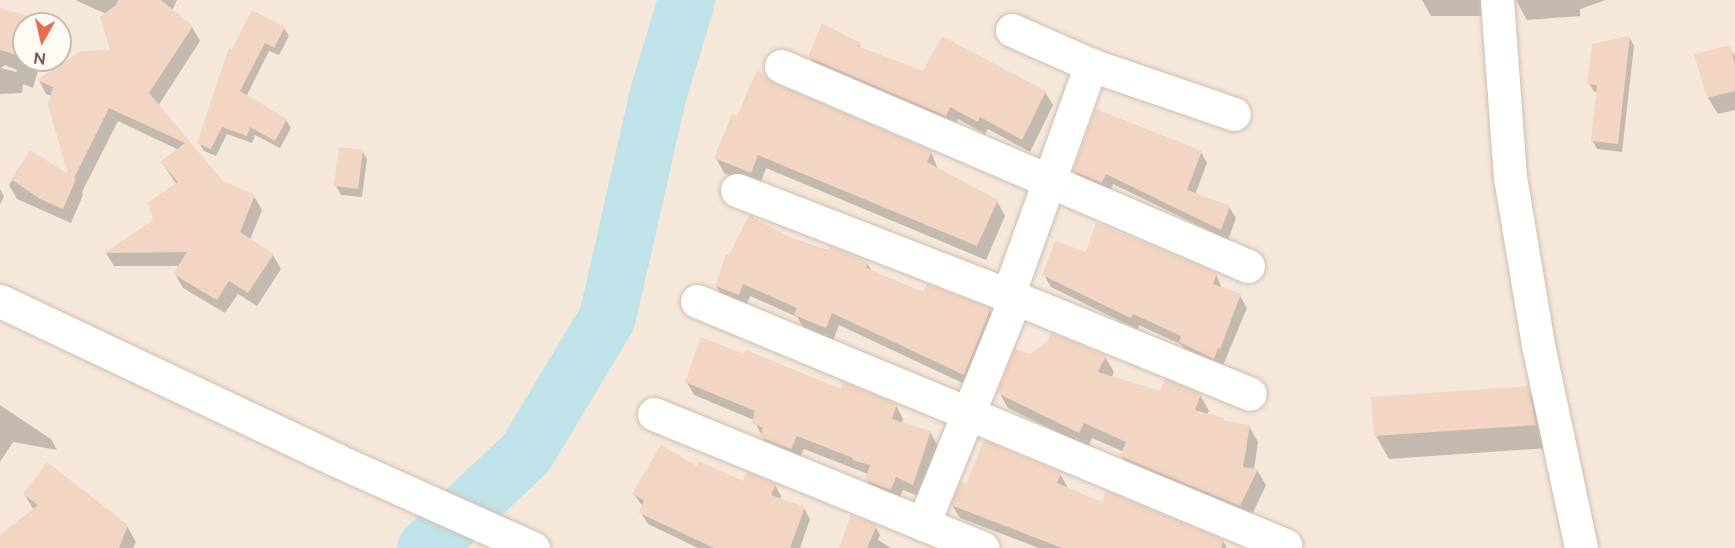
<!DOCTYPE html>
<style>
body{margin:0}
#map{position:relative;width:1735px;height:548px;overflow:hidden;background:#fdf6ec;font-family:Raleway,sans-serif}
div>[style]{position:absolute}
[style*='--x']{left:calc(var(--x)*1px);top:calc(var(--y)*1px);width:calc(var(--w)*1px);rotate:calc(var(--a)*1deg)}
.residential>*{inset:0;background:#f5e8da}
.shadow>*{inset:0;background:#0003}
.river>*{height:57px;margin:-28.5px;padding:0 28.5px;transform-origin:28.5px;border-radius:28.5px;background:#bfe3e8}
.building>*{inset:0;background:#f3d5c3}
.roads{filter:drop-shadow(0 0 2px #d1beb0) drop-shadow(0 0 2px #d1beb0)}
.street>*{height:33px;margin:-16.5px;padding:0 16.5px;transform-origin:16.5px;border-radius:16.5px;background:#fff}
.secondary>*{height:33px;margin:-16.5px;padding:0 16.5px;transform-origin:16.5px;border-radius:16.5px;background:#fff}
span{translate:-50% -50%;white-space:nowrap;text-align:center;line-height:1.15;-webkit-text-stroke:5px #fffaf3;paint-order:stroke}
.north{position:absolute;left:12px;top:12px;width:60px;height:60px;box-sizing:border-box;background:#fffaf3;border:2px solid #cabbb1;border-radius:50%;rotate:188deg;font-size:16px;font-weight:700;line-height:24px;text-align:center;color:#7a5c4d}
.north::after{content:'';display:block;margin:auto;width:21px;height:27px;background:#e76f51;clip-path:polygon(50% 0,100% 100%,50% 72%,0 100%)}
</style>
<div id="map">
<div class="residential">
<i style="clip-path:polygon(evenodd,0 0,1735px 0,1735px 548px,0 548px,0 0,24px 24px,60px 24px,60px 60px,24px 60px,24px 24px)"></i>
</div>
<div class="shadow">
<i style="clip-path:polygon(75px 0,177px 0,172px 11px,192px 27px,200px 41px,158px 106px,222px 183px,254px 196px,262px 210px,250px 240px,273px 255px,281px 269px,257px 306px,238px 294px,225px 313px,183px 288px,175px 274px,180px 266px,114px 266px,106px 253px,155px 221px,177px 185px,162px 163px,179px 150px,118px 121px,82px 192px,83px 195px,71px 223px,17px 199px,9px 185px,31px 152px,71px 178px,52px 96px,46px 94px,39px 80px,112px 52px,106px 14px)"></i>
<i style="clip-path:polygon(1422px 0,1496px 0,1487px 16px,1431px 16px)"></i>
<i style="clip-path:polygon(1516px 0,1606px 0,1580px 9px,1580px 16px,1527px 20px)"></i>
<i style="clip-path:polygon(evenodd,0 9px,42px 24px,24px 24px,24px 60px,41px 60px,33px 88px,23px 84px,22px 93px,0 94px,0 9px,5px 65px,17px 70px,16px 72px,1px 68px,5px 65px)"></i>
<i style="clip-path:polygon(284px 28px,289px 36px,279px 55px,269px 51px,246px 97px,286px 120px,291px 128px,280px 148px,255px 135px,252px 143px,227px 134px,216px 156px,204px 151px,199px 143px,232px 52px)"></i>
<i style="clip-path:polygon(1630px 38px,1634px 46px,1622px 152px,1597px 149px,1592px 140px,1598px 92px,1594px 92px,1589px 83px)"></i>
<i style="clip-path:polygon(859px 44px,861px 49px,924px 73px,1045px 92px,1053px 105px,1030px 152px,988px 129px,985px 134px,958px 119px,954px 128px,817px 70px,810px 57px)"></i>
<i style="clip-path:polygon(1729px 46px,1735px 56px,1735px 110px,1718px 114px,1708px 98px)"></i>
<i style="clip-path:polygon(773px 85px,931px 152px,938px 169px,997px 201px,1005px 216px,986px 260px,766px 168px,759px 187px,724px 173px,716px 158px,737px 118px)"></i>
<i style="clip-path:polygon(362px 151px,367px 159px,362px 197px,341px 195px,336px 186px)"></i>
<i style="clip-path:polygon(1201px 152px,1207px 163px,1195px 195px,1229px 207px,1236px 218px,1228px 240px,1113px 184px,1109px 194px,1081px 182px,1074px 170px)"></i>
<i style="clip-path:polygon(0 189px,4px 196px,0 205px)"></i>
<i style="clip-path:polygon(785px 236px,868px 264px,872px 272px,924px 294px,990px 310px,997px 323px,971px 387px,839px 325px,833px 340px,803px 327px,797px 317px,750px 296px,746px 307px,724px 299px,716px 286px,730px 256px)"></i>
<i style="clip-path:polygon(1087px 254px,1216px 274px,1222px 289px,1240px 296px,1247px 308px,1221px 370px,1187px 354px,1182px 345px,1139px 325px,1138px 329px,1124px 323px,1051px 287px,1044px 275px)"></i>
<i style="clip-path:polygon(1030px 356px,1105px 357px,1114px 372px,1112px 377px,1161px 393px,1200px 395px,1209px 411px,1207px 415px,1223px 419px,1225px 422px,1249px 426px,1258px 442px,1254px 470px,1257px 470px,1266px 485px,1249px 521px,1131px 472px,1122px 456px,1124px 452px,1092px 438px,1088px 447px,1008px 408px,999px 392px)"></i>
<i style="clip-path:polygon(686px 381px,842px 391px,896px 405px,903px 419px,902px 424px,930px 432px,938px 446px,921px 497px,903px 490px,898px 503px,874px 493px,866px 479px,868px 474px,804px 449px,798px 462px,769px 450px,754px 420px,694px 395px)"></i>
<i style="clip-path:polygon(1527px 388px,1540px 411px,1548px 448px,1389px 459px,1376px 436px)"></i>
<i style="clip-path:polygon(0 405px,51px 439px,57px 450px,13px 442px,0 462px)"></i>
<i style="clip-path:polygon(697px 468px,744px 483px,775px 485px,781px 496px,780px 500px,804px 508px,810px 519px,800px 548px,698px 548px,648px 524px,641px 513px,643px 507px,634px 494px)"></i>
<i style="clip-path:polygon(1060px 474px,1067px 486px,1066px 489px,1102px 504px,1223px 541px,1227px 548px,1039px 548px,960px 518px,952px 505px,967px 486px)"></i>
<i style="clip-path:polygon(24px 494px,127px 526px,136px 542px,133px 548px,0 548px,0 537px,34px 510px)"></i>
<i style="clip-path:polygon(875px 526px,880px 535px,878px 540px,891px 548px,841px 548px)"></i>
</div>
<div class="river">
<i style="--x:425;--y:548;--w:139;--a:-43.5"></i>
<i style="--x:526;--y:452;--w:157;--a:-59"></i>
<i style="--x:607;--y:317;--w:230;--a:-77.2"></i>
<i style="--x:658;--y:93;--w:97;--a:-73.2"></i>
</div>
<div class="building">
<i style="clip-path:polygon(118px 0,161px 0,193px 26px,149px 93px,223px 181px,255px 195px,240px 232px,274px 254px,248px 293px,229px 281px,217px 300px,173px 274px,187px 252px,104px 253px,153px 220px,148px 202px,178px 182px,160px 162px,185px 143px,109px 108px,74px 178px,76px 179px,63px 209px,40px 199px,11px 179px,30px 150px,68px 174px,48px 105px,53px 87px,37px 80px,81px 51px,110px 50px,100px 17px,116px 5px)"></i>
<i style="clip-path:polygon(0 8px,42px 20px,40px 24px,24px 24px,24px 57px,0 50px)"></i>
<i style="clip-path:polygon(252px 10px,285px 27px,274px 48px,265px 43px,240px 91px,287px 119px,275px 141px,250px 127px,247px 136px,222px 127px,211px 149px,197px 143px,229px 48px,232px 50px)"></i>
<i style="clip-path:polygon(822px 23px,860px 43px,858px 46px,923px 71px,942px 36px,1046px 91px,1022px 140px,980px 117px,978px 122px,950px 107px,946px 116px,808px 57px)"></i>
<i style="clip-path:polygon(1630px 36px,1618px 144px,1591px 141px,1597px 85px,1587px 84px,1592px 44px)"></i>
<i style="clip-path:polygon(1730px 45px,1735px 63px,1735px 91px,1707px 98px,1694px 54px)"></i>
<i style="clip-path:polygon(757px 70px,774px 83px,932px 151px,927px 162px,998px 200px,977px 246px,758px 155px,751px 173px,714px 158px,732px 114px,737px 116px)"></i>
<i style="clip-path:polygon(1096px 109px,1202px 151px,1187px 190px,1230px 206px,1221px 230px,1106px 174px,1102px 183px,1073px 171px)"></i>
<i style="clip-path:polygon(339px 147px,363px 150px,358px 189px,334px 186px)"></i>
<i style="clip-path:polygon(749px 215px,785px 235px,828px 251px,830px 246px,869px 263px,866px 268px,923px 292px,927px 284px,991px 308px,964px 375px,832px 313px,826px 328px,794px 315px,797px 308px,743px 284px,739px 295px,715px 286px,726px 254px,729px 255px)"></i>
<i style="clip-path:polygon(1096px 223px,1217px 273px,1213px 284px,1241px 294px,1220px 349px,1218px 348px,1214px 359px,1179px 342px,1181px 336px,1133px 314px,1131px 318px,1116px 311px,1042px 275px,1055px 241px,1086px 252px)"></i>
<i style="clip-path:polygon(1051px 333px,1106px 356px,1098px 372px,1160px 391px,1165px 379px,1201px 394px,1195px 410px,1224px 418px,1224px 421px,1250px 425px,1243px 467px,1258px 469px,1240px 506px,1120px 456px,1126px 442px,1084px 423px,1079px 433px,997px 393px,1015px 349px,1030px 354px,1047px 342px)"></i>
<i style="clip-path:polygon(701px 337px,744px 354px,746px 350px,841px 389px,843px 382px,897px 404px,892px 419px,931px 431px,913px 485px,896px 477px,891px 490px,865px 480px,870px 465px,852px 460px,853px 458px,797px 436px,791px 449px,760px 437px,763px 428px,752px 423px,755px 411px,685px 382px)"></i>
<i style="clip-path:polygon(1528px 386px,1536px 425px,1374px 436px,1371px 397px)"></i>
<i style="clip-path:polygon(984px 440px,1061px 473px,1057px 483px,1102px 502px,1106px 491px,1224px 540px,1221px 548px,1062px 548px,951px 505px,961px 482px,966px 484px)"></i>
<i style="clip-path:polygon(661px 445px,697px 466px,699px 461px,743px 481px,747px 472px,776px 484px,771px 495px,805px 507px,790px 548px,714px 548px,639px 513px,644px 500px,632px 494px)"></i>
<i style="clip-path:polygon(47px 462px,128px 525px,119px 548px,0 548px,0 535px,38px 505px,23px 494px)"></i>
<i style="clip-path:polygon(851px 515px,877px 525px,867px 548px,839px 548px)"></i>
</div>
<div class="roads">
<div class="street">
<i style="--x:1497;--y:0;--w:177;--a:85.8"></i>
<i style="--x:1510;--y:177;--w:170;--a:80.5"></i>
<i style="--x:1538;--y:345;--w:208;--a:78"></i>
<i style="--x:1012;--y:30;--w:86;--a:23.9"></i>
<i style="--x:1091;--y:65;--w:151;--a:18.9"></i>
<i style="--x:781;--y:66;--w:508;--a:23.18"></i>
<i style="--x:737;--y:190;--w:291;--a:21.2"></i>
<i style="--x:1008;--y:295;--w:261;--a:22.2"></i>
<i style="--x:1008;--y:295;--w:245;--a:-70.2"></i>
<i style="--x:697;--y:301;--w:637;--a:22.54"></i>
<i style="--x:654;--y:414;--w:355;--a:22.2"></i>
<i style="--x:923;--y:524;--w:243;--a:-67.8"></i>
</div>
<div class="secondary">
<i style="--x:0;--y:301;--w:372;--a:25.3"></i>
<i style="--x:336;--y:460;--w:216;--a:24.1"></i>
</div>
</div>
<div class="north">N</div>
</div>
